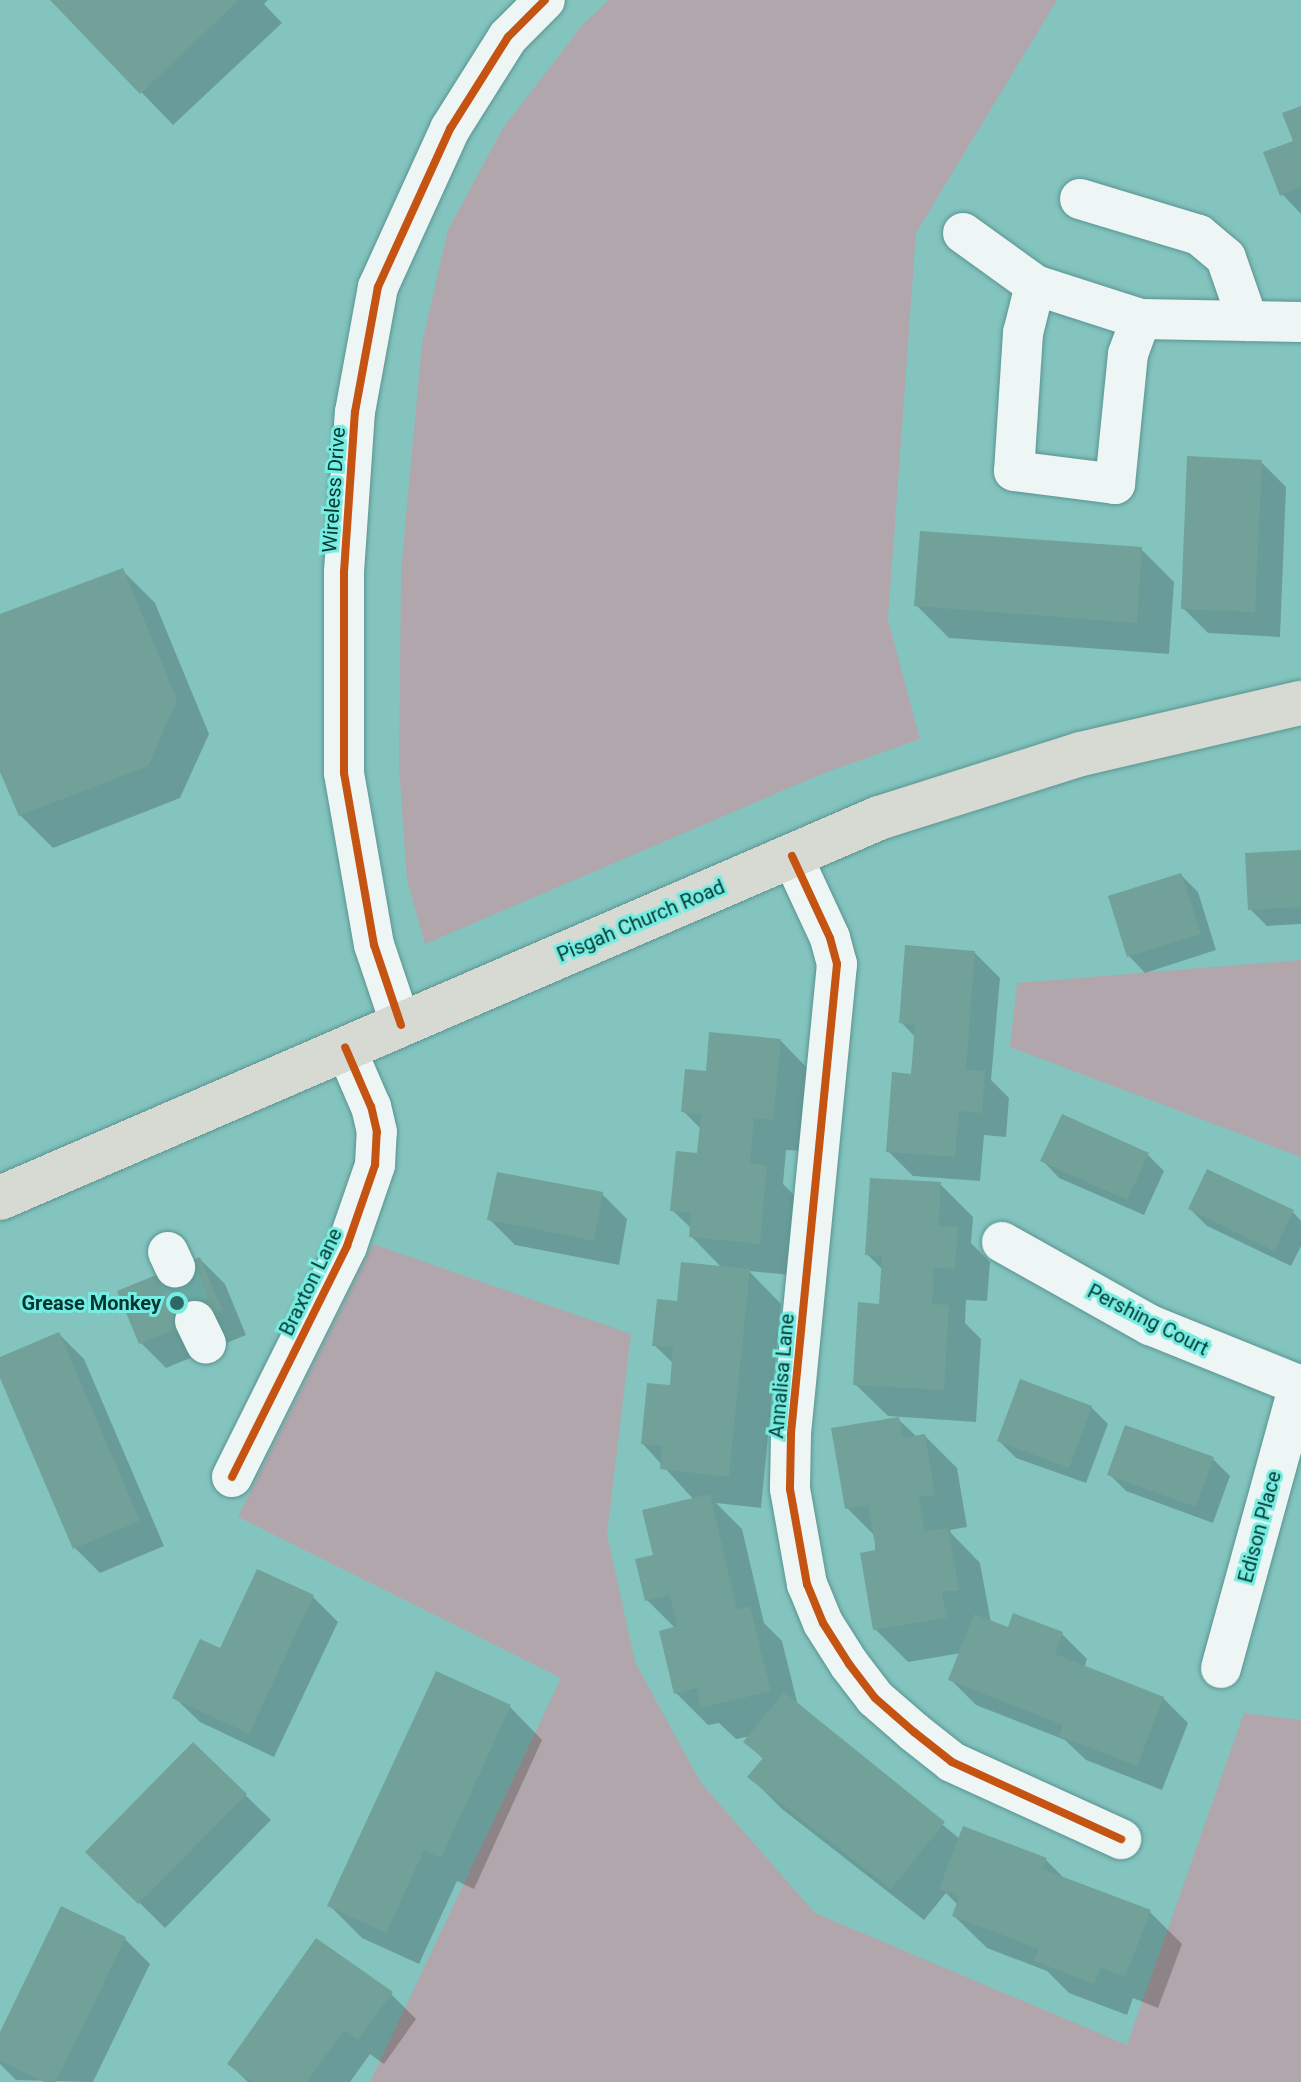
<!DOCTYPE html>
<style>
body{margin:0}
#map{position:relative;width:1301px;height:2082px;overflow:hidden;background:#84c4bf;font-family:Roboto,sans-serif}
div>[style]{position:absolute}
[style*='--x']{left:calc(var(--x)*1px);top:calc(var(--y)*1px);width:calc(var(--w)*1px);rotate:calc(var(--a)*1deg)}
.green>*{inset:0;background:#b1a6ab}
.shadow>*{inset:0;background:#0003}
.building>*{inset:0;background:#71a198}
.minor-tunnel>*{height:40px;margin-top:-20px;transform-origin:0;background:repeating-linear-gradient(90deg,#6aa8a3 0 40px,transparent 0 60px)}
.roads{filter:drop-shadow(0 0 2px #5a9490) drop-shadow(0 0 2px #5a9490)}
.minor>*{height:40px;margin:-20px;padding:0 20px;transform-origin:20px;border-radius:20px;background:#edf6f5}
.major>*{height:44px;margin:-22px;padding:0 22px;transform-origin:22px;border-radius:22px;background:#d6dad2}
.cycleway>*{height:8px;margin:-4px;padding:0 4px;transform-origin:4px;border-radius:4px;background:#c55412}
.dots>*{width:22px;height:22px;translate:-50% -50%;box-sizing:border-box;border:4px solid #77ede2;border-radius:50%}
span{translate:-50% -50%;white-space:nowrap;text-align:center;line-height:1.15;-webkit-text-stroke:6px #77ede2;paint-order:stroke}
.street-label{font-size:20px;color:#003733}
.poi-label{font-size:20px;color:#003733;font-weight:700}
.right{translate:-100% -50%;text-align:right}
</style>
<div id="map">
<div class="green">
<i style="clip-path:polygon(609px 0,1057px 0,916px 233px,888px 620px,920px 739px,824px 773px,425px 944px,407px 880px,399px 767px,401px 570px,422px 343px,448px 230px,503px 128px,584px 23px)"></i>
<i style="clip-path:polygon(1301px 960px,1301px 1157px,1010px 1047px,1017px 983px)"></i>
<i style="clip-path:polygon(373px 1244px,631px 1334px,607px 1534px,635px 1662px,701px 1783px,815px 1913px,1127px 2045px,1244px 1713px,1301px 1720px,1301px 2082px,370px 2082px,561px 1678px,238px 1517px)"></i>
</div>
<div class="shadow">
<i style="clip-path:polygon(53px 0,268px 0,264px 4px,282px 23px,173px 125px)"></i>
<i style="clip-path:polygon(1301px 108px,1301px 214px,1282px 194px)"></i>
<i style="clip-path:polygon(1261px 462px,1286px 487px,1280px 637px,1208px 633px,1183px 608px)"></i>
<i style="clip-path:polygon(1141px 549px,1174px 582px,1169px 654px,949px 638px,917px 606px)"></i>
<i style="clip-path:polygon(122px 570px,155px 603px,209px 734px,180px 798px,53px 848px,20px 815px,0 767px,0 616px)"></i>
<i style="clip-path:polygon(1301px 852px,1301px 924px,1267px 926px,1250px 909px)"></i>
<i style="clip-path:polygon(1181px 875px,1198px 892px,1216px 950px,1145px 973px,1129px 956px)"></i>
<i style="clip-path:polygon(975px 953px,1000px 978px,991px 1080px,1009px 1098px,1006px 1137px,984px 1135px,980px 1181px,913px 1176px,888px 1151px,912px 1076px,916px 1038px,901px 1022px)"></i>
<i style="clip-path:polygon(780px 1040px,812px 1073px,805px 1151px,786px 1150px,783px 1184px,799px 1200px,792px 1275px,749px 1271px,781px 1304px,761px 1508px,716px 1503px,742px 1529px,764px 1623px,782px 1641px,798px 1706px,960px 1839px,1045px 1859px,1066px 1880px,1150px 1912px,1182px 1944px,1158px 2008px,1133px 1998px,1127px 2015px,1069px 1993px,1047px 1971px,987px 1948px,954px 1916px,958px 1905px,946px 1893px,924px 1920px,782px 1809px,750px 1777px,764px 1760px,746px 1742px,751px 1736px,736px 1739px,719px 1723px,708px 1725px,676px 1693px,676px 1629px,647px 1600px,655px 1556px,694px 1500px,643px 1444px,671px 1387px,674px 1364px,654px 1345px,679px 1303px,723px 1269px,691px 1236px,692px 1229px,672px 1210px,699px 1155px,702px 1130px,683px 1111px,708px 1073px)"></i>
<i style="clip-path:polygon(1148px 1155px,1164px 1171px,1144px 1215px,1059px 1178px,1043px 1161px)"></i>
<i style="clip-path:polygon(940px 1184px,973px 1217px,971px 1243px,990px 1262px,987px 1301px,966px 1300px,965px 1323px,981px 1339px,976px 1422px,888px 1416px,855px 1384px,881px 1306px,883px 1270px,867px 1254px)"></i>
<i style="clip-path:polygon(602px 1194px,627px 1219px,619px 1265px,515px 1245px,490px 1220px)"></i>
<i style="clip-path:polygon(1190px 1209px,1293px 1212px,1301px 1221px,1301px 1246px,1291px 1266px,1207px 1226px)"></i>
<i style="clip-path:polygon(200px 1259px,225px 1284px,246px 1335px,166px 1368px,141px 1343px)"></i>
<i style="clip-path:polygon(59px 1334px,84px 1359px,164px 1546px,100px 1573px,75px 1548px,0 1373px,0 1359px)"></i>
<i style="clip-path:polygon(1091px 1407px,1108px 1424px,1086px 1483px,1016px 1458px,999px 1441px)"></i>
<i style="clip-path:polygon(898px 1419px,917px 1437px,925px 1436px,957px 1468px,967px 1527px,950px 1530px,951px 1533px,980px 1563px,991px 1623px,1009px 1630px,1015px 1615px,1062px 1634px,1087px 1659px,1084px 1668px,1163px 1698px,1188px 1723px,1162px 1790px,1086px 1760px,1065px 1740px,976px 1705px,951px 1680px,961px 1653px,908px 1662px,875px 1629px,875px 1536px,847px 1508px)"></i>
<i style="clip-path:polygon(1213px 1459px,1230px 1476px,1213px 1523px,1126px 1491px,1109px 1474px)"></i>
<i style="clip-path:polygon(313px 1597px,338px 1622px,274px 1757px,200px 1722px,175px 1698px,221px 1650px)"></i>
<i style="clip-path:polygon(510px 1707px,542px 1740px,474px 1889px,457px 1881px,419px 1964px,362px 1938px,330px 1906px)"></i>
<i style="clip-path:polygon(193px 1744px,271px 1820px,165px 1928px,88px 1852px)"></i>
<i style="clip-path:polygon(125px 1939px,150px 1964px,93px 2082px,16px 2080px,0 2064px,0 2036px)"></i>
<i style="clip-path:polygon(391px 1994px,416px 2019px,384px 2064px,370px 2054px,350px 2082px,248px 2082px,229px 2064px)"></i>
</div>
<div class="building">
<i style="clip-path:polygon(50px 0,239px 0,140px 94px)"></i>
<i style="clip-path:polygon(1301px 106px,1301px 187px,1280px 196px,1263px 152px,1293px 141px,1282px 113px)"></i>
<i style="clip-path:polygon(1187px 456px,1262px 460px,1255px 612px,1181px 609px)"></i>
<i style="clip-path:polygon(920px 531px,1142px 547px,1137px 623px,914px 606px)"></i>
<i style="clip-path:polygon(123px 568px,177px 700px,148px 766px,19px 816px,0 772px,0 614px)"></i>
<i style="clip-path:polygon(1301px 850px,1301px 907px,1248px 910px,1245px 853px)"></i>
<i style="clip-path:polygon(1181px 873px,1201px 934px,1127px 957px,1108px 896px)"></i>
<i style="clip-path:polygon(905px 945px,975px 951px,966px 1070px,985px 1071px,982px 1113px,959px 1111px,955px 1157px,886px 1152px,892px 1072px,911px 1074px,915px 1025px,899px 1023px)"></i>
<i style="clip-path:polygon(709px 1032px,781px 1039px,773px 1120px,754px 1118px,750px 1164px,767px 1165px,760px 1244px,689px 1237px,691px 1212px,670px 1211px,676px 1151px,697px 1153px,701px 1114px,681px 1112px,685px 1069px,706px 1071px)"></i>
<i style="clip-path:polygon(1062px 1114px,1149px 1153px,1127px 1200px,1040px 1161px)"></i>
<i style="clip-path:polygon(1207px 1169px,1294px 1210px,1274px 1251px,1188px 1209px)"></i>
<i style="clip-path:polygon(497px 1172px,603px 1192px,594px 1241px,487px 1220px)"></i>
<i style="clip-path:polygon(870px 1178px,941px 1182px,939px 1226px,958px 1227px,955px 1269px,934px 1268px,932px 1304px,949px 1305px,944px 1390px,853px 1385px,858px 1302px,879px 1304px,882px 1256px,865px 1255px)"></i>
<i style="clip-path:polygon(200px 1257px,222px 1310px,139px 1344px,117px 1291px)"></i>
<i style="clip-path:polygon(681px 1262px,750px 1269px,729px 1477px,660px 1469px,662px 1446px,641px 1444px,647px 1383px,670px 1385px,673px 1347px,652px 1346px,657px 1299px,677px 1301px)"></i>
<i style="clip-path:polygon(59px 1332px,140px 1521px,73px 1549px,0 1378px,0 1357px)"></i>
<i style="clip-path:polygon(1020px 1379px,1092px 1406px,1069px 1468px,997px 1441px)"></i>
<i style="clip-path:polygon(899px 1417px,903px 1438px,925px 1434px,935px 1495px,919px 1497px,925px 1532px,948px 1528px,959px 1590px,942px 1592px,947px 1618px,873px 1630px,860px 1553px,876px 1550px,868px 1505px,845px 1509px,831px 1428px)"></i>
<i style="clip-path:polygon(1125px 1425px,1214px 1457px,1196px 1507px,1107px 1475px)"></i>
<i style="clip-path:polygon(710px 1494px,737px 1610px,750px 1606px,771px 1691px,701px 1708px,697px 1688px,674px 1694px,659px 1631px,677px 1626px,670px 1595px,645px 1601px,635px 1559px,653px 1555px,642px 1510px)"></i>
<i style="clip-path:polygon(257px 1569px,314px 1595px,249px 1734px,172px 1698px,200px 1639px,220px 1648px)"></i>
<i style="clip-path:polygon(1013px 1613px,1063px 1632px,1055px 1654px,1164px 1697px,1137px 1766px,1059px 1736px,1063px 1725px,948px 1680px,974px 1614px,1008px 1627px)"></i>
<i style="clip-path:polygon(436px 1671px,511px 1705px,441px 1858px,424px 1850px,386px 1933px,327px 1906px)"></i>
<i style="clip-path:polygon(784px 1692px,945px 1822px,891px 1889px,747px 1777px,763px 1758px,743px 1742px)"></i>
<i style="clip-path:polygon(193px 1742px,247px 1794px,138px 1904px,85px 1852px)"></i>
<i style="clip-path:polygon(963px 1826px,1047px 1858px,1042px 1869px,1151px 1910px,1125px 1977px,1101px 1967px,1094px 1984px,1034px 1961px,1039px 1949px,952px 1916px,959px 1897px,939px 1889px)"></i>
<i style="clip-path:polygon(61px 1906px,126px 1937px,56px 2082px,44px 2082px,0 2061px,0 2032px)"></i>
<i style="clip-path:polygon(316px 1938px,393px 1992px,358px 2040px,344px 2030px,307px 2082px,252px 2082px,227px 2064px)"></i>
</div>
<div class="minor-tunnel">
<i style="--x:175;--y:1267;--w:58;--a:69.7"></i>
</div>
<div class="roads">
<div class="minor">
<i style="--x:1080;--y:199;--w:124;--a:16.8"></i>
<i style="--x:1199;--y:235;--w:35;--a:40"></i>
<i style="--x:1226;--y:258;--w:67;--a:70.8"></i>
<i style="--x:963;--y:233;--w:89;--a:35.8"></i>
<i style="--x:1035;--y:285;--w:111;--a:17.8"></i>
<i style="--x:1141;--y:319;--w:160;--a:1.1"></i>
<i style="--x:1035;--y:285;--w:49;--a:104"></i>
<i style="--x:1023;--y:333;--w:138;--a:93.7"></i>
<i style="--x:1014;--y:471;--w:102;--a:7.3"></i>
<i style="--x:1115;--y:484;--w:131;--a:-84.3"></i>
<i style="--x:1128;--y:354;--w:37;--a:-70"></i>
<i style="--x:792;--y:856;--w:90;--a:65.1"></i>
<i style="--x:830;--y:938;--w:27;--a:75"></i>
<i style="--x:837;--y:964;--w:473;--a:95.6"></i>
<i style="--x:791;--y:1435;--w:54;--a:91.1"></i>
<i style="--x:790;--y:1489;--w:97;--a:79.9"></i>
<i style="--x:807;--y:1584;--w:42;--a:67.7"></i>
<i style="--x:823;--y:1623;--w:49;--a:57.6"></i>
<i style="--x:849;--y:1664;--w:43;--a:52.6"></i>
<i style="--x:875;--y:1698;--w:52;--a:41.1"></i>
<i style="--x:914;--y:1732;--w:48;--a:38.3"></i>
<i style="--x:952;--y:1762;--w:186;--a:24.5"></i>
<i style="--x:401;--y:1025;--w:84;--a:-108.6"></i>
<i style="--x:374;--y:945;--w:175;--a:-99.9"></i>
<i style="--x:344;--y:773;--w:201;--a:-90"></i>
<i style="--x:344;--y:572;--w:160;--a:-86.1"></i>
<i style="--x:355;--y:412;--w:127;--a:-79.6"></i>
<i style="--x:378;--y:287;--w:174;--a:-65.5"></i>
<i style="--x:450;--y:129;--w:109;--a:-57.8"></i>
<i style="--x:508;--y:37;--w:52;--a:-45"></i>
<i style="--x:1002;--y:1242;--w:170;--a:29.3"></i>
<i style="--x:1150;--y:1325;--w:163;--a:22"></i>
<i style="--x:168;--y:1252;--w:17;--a:65"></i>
<i style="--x:195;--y:1321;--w:25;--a:64"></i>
<i style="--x:232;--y:1477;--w:258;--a:-63.5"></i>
<i style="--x:347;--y:1246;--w:86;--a:-70.9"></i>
<i style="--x:375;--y:1165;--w:33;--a:-87"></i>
<i style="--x:377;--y:1132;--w:26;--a:-103"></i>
<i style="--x:371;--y:1107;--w:65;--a:-113.4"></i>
<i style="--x:1221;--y:1668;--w:294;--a:-74.6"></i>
</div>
<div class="major">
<i style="--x:0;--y:1198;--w:958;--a:-23.38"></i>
<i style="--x:879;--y:818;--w:212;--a:-17.6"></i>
<i style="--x:1081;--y:754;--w:226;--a:-13.1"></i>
</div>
</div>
<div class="cycleway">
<i style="--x:792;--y:856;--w:90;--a:65.1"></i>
<i style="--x:830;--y:938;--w:27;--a:75"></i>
<i style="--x:837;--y:964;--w:473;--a:95.6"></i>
<i style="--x:791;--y:1435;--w:54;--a:91.1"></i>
<i style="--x:790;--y:1489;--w:97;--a:79.9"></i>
<i style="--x:807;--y:1584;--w:42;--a:67.7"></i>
<i style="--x:823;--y:1623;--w:49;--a:57.6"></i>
<i style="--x:849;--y:1664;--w:43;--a:52.6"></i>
<i style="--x:875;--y:1698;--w:52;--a:41.1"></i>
<i style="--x:914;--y:1732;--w:48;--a:38.3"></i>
<i style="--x:952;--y:1762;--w:186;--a:24.5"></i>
<i style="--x:401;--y:1025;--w:84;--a:-108.6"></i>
<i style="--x:374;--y:945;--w:175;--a:-99.9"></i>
<i style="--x:344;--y:773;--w:201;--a:-90"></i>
<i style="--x:344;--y:572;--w:160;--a:-86.1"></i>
<i style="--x:355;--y:412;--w:127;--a:-79.6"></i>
<i style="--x:378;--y:287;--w:174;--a:-65.5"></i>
<i style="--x:450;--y:129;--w:109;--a:-57.8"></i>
<i style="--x:508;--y:37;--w:52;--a:-45"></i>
<i style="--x:232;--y:1477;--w:258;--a:-63.5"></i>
<i style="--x:347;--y:1246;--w:86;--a:-70.9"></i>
<i style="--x:375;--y:1165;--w:33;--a:-87"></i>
<i style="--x:377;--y:1132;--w:26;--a:-103"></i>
<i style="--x:371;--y:1107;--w:65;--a:-113.4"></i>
</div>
<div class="dots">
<i style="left:177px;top:1303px;background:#2e6864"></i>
</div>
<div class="street-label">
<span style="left:334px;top:490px;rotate:-86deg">Wireless Drive</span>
<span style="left:641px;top:921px;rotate:-23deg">Pisgah Church Road</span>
<span style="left:311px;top:1282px;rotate:-64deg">Braxton Lane</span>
<span style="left:1148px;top:1320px;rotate:27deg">Pershing Court</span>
<span style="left:782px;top:1376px;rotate:-85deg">Annalisa Lane</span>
<span style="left:1260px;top:1527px;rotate:-75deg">Edison Place</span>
</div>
<div class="poi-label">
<span class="right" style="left:161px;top:1303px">Grease Monkey</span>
</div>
</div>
